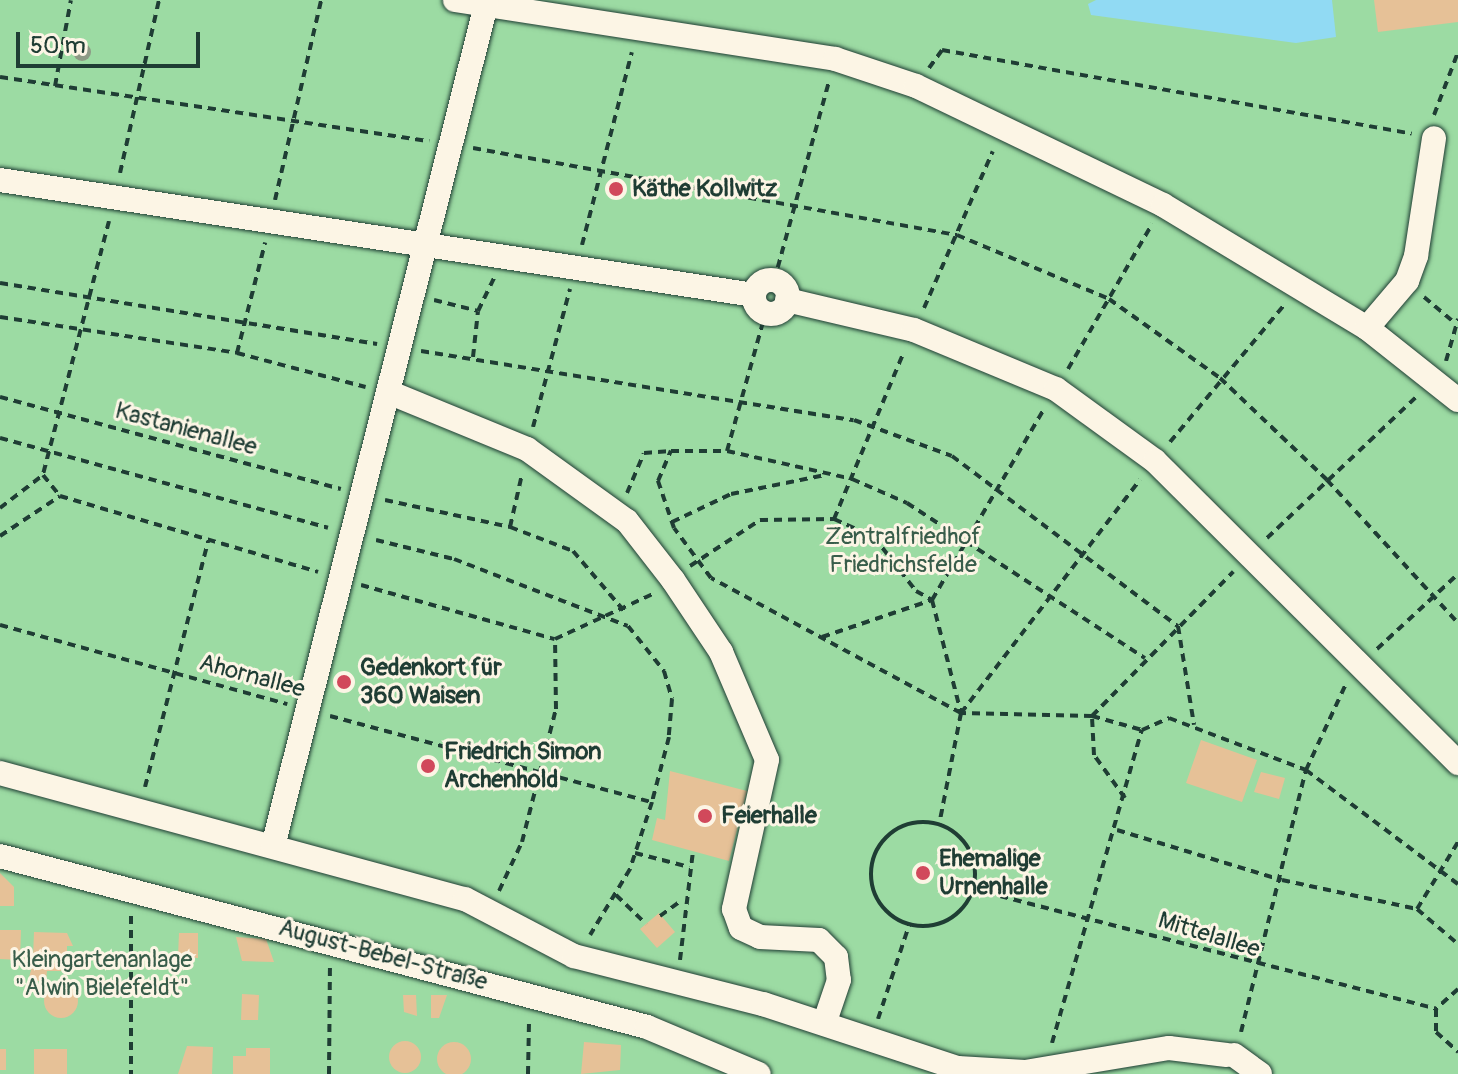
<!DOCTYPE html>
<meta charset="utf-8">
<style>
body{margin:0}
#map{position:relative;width:1458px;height:1074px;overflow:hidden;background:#f5e5ce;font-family:Pangolin,sans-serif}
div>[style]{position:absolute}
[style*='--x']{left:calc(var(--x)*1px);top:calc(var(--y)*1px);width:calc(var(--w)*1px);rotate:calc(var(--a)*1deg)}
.green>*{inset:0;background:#9cdba3}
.water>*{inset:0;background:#91daf3}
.building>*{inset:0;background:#e6c197}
.round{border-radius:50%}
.path>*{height:4px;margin-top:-2px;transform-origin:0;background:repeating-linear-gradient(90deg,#1f3d34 0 8px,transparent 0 14px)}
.path>.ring{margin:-2px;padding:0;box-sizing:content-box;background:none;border:4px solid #1f3d34;border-radius:50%}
.roads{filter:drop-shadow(0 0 2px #1f3d34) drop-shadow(0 0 2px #1f3d34)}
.minor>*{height:24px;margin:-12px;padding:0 12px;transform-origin:12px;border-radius:12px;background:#fcf5e5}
.minor>.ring{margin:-12px;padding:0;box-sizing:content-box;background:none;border:24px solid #fcf5e5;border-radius:50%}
.trees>*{width:18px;height:18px;margin:-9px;border-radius:50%;background:#8d9a85}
.dots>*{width:22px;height:22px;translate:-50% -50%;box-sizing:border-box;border:4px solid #fcf5e5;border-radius:50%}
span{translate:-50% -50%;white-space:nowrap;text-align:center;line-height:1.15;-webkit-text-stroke:6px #fcf5e5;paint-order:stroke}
.poi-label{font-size:24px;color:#1f3d34;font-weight:700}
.left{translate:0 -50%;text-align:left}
.street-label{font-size:24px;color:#1f3d34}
.park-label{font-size:24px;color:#385d4a}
.scale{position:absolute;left:16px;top:32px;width:184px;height:36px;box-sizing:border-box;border:4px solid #1f3d34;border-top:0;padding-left:10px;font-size:24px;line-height:28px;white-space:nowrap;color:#1f3d34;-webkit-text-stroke:6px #fcf5e5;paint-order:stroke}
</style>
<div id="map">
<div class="green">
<i style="clip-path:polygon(0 0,1458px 0,1458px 1074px,0 1074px)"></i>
</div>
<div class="water">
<i style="clip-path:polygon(1096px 0,1332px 0,1336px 37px,1296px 43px,1091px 15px,1088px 4px)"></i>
</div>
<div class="building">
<i style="clip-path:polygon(1374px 0,1458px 0,1458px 22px,1378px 32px)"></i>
<i style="clip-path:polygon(1201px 740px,1257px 760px,1242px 802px,1186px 783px)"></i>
<i style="clip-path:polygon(670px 771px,747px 791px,729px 861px,652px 840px,657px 818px,665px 820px)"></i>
<i style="clip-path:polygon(1261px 772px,1285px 778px,1279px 799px,1254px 792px)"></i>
<i style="clip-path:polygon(0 873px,14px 887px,14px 906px,0 906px)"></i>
<i style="clip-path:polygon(659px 913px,675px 932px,657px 948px,640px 929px)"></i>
<i style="clip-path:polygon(0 930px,21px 930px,20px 960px,0 959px)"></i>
<i style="clip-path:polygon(34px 932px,67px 933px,73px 946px,67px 946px,67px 957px,33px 957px)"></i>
<i style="clip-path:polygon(179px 933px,198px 933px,198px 958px,178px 957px)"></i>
<i style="clip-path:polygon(236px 937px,266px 939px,274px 962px,242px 961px)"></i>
<i style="clip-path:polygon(33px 963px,60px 963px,61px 971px,47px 971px,46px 981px,28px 981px)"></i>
<i class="round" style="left:44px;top:984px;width:34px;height:34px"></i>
<i style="clip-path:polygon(242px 994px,259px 995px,258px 1020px,241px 1020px)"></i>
<i style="clip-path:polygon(403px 995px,416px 995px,417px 1016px,404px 1012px)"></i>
<i style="clip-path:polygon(431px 995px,447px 995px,439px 1018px,431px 1018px)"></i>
<i class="round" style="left:389px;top:1041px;width:32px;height:32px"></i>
<i style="clip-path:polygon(584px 1042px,621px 1045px,620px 1070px,581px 1074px)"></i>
<i class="round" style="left:437px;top:1042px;width:34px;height:34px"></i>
<i style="clip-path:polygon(187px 1046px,213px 1047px,212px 1074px,178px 1074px)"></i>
<i style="clip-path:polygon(246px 1048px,270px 1048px,270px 1074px,233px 1074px,233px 1056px,246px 1056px)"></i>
<i style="clip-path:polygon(0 1049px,6px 1049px,6px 1070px,0 1070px)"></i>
<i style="clip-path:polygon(34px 1049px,67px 1049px,67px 1074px,34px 1074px)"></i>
</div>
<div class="path">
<i style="--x:929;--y:68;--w:22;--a:-54"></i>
<i style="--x:942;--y:50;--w:477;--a:10.1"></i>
<i style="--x:0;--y:77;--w:434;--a:8.5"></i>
<i style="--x:55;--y:86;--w:87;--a:-79.5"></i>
<i style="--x:1434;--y:115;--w:67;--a:-69.1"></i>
<i style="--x:473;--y:148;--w:492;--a:10.2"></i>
<i style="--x:957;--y:235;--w:165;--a:22.8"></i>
<i style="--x:1109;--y:299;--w:136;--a:35.4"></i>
<i style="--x:1220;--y:378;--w:148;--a:43.6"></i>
<i style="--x:1327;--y:480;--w:194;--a:47.5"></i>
<i style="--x:120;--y:173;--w:177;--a:-77.3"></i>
<i style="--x:275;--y:200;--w:205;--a:-77"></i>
<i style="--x:109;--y:221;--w:262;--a:104.6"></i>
<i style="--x:43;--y:475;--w:27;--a:51"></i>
<i style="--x:60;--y:496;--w:269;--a:16.4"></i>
<i style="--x:582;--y:245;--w:199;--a:-75.5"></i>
<i style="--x:774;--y:281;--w:207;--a:-74.6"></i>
<i style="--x:0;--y:283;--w:382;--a:9.2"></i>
<i style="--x:1424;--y:297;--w:38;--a:40"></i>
<i style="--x:434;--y:300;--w:45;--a:14"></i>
<i style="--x:924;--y:308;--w:171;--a:-66.3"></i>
<i style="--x:478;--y:311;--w:37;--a:-64"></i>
<i style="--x:0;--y:317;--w:240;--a:8.6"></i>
<i style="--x:237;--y:353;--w:133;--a:14.8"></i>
<i style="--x:421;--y:351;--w:438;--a:9.1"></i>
<i style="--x:854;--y:420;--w:104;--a:20.2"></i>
<i style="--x:952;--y:456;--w:283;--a:37"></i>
<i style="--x:1178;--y:626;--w:100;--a:80.8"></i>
<i style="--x:237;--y:353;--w:114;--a:-75.7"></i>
<i style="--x:473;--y:357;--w:46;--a:-83.8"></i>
<i style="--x:1446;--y:361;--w:44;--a:-74.1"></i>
<i style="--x:1068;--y:369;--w:168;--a:-59.9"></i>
<i style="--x:0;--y:397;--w:353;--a:15.1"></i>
<i style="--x:533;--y:427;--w:143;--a:-75"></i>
<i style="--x:0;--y:438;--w:340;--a:15.3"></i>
<i style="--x:1170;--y:442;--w:180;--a:-50.2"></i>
<i style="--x:727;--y:451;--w:141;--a:-74.4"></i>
<i style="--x:627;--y:493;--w:43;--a:-67"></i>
<i style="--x:644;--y:453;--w:27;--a:-4"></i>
<i style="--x:385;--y:500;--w:128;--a:12.2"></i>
<i style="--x:510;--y:527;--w:67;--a:20.9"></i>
<i style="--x:573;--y:551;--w:79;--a:49.6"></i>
<i style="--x:0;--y:508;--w:54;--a:-37.5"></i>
<i style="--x:834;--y:519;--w:181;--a:-67.3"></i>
<i style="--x:672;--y:522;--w:65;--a:-25.4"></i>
<i style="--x:731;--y:494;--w:96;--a:-11.4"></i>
<i style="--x:510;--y:527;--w:54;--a:-77.2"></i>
<i style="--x:0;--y:536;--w:72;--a:-33.7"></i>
<i style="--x:1267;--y:538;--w:208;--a:-43.4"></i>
<i style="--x:376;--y:540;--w:80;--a:13.7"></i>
<i style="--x:454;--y:559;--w:186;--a:21.1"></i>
<i style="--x:628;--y:626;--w:58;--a:51.3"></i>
<i style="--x:664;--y:671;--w:29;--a:74"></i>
<i style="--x:672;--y:699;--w:38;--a:95"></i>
<i style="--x:669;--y:737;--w:67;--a:104.7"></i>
<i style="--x:652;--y:802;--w:71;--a:108.2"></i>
<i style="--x:630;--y:869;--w:77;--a:121.2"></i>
<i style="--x:690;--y:566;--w:84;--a:-33.3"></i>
<i style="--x:760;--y:520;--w:74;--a:-0.8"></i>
<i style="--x:834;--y:519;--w:44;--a:24.2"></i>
<i style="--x:874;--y:537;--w:68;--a:52.1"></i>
<i style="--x:916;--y:591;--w:18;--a:29"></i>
<i style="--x:932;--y:600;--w:219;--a:-59.6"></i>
<i style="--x:361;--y:585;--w:201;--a:15.6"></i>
<i style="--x:555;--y:639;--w:110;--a:-24.7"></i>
<i style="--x:0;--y:625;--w:298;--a:15.4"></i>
<i style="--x:822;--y:637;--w:116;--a:-18.6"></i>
<i style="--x:932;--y:600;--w:117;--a:75.6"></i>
<i style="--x:961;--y:713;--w:114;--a:101.1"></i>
<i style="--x:1377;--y:649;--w:110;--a:-42.8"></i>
<i style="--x:961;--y:713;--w:294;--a:-52.5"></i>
<i style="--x:330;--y:716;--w:333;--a:15"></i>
<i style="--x:1092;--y:716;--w:131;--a:-178.7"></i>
<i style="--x:961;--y:713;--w:284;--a:-151.6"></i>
<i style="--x:711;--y:578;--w:62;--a:-126.5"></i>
<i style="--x:674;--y:528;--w:50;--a:-108.8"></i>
<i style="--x:658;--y:481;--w:33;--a:-67"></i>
<i style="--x:671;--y:451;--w:56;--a:0"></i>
<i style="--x:727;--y:451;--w:128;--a:12.6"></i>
<i style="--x:852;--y:479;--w:60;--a:23.6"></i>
<i style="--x:907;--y:503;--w:284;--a:33.1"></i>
<i style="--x:1092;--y:716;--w:52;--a:15.6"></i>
<i style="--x:1142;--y:730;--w:30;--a:-24"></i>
<i style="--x:1169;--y:718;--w:147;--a:20.8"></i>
<i style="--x:1306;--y:770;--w:190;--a:36.9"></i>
<i style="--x:145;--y:787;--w:254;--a:-75.6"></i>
<i style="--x:1125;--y:798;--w:53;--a:-125.8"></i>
<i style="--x:1094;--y:755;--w:39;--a:-93"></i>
<i style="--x:1092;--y:716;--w:202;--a:-45.6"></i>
<i class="ring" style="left:871px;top:822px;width:100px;height:100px"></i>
<i style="--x:1117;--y:830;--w:172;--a:16.9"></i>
<i style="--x:1282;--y:880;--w:138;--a:12.1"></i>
<i style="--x:1417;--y:909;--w:54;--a:40.5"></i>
<i style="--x:635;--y:853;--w:56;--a:14.5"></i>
<i style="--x:973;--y:889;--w:478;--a:14.5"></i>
<i style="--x:499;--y:891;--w:54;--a:-64.9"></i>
<i style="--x:522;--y:842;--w:137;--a:-75.7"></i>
<i style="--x:556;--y:709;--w:70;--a:-90.8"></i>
<i style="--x:616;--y:895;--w:42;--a:44"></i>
<i style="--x:1417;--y:909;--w:79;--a:-58.5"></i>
<i style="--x:131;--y:916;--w:158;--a:90"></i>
<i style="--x:660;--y:916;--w:27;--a:-36"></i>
<i style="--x:680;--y:960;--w:110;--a:-83.2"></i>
<i style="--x:1458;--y:989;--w:30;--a:138"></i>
<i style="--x:1436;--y:1009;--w:23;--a:90"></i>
<i style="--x:1436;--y:1032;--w:30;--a:42"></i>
<i style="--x:878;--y:1019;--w:99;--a:-71.7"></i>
<i style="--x:1241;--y:1032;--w:270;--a:-76.1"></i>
<i style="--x:1306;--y:770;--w:93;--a:-65.1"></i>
<i style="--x:1052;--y:1043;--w:326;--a:-74"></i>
<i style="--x:329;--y:1074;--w:107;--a:-89.5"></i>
<i style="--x:528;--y:1074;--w:54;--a:-88.9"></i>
</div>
<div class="roads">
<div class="minor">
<i style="--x:455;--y:0;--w:385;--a:8.8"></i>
<i style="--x:835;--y:59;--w:85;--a:18.4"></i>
<i style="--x:916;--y:86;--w:274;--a:25.7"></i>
<i style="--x:1163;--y:205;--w:238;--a:31.1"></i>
<i style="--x:1367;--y:328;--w:116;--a:38.4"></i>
<i style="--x:0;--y:180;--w:763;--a:8.67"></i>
<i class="ring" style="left:754px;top:280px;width:10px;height:10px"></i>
<i style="--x:787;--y:300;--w:130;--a:13.3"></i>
<i style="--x:914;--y:330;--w:154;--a:22.6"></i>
<i style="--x:1056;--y:389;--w:122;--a:36"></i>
<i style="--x:1155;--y:461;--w:428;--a:44.9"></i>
<i style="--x:1367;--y:328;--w:62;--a:-49.6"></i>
<i style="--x:1407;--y:281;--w:27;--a:-70"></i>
<i style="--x:1416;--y:256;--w:119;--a:-81.3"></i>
<i style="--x:393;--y:394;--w:145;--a:22.3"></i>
<i style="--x:527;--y:449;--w:123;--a:35.8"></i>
<i style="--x:627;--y:521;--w:75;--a:52.1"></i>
<i style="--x:673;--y:580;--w:87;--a:56.3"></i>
<i style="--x:721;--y:652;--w:117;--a:66.9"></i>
<i style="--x:767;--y:760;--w:153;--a:102.5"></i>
<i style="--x:734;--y:909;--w:20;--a:70"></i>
<i style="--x:741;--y:928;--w:21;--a:25"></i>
<i style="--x:760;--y:937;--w:59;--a:2.9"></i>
<i style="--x:819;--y:940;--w:24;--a:45"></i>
<i style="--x:836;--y:957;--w:23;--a:83"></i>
<i style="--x:839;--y:980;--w:46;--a:108.8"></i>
<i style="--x:0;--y:773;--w:482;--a:15.2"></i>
<i style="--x:465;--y:899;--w:123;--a:27.6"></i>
<i style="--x:574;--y:956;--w:195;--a:14.3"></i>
<i style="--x:763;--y:1004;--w:205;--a:18.2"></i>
<i style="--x:958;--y:1068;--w:67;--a:3.4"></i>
<i style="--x:1025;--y:1072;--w:146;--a:-9.5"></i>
<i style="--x:1169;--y:1048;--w:58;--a:6.9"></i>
<i style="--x:273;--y:846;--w:868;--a:-75.79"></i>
<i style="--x:0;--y:856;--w:669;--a:14.8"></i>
<i style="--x:647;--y:1027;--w:121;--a:22.8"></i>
<i style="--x:1234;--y:1055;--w:32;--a:36"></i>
</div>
</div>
<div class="trees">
<i style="left:82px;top:52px"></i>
</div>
<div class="dots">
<i style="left:616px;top:189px;background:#d1495b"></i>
<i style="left:344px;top:682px;background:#d1495b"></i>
<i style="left:428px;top:766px;background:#d1495b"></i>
<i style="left:705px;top:816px;background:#d1495b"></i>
<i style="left:923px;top:873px;background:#d1495b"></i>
</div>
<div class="poi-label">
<span class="left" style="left:632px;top:189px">Käthe Kollwitz</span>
<span class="left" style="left:360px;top:682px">Gedenkort für<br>360 Waisen</span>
<span class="left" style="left:444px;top:766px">Friedrich Simon<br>Archenhold</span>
<span class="left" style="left:721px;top:816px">Feierhalle</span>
<span class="left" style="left:939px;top:873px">Ehemalige<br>Urnenhalle</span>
</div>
<div class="street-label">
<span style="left:186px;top:429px;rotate:15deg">Kastanienallee</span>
<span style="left:252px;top:676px;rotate:15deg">Ahornallee</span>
<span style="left:1209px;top:935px;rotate:17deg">Mittelallee</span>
<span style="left:383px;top:955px;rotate:15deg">August-Bebel-Straße</span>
</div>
<div class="park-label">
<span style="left:903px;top:551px">Zentralfriedhof<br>Friedrichsfelde</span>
<span style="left:102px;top:974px">Kleingartenanlage<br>"Alwin Bielefeldt"</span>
</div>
<div class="scale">50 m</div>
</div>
